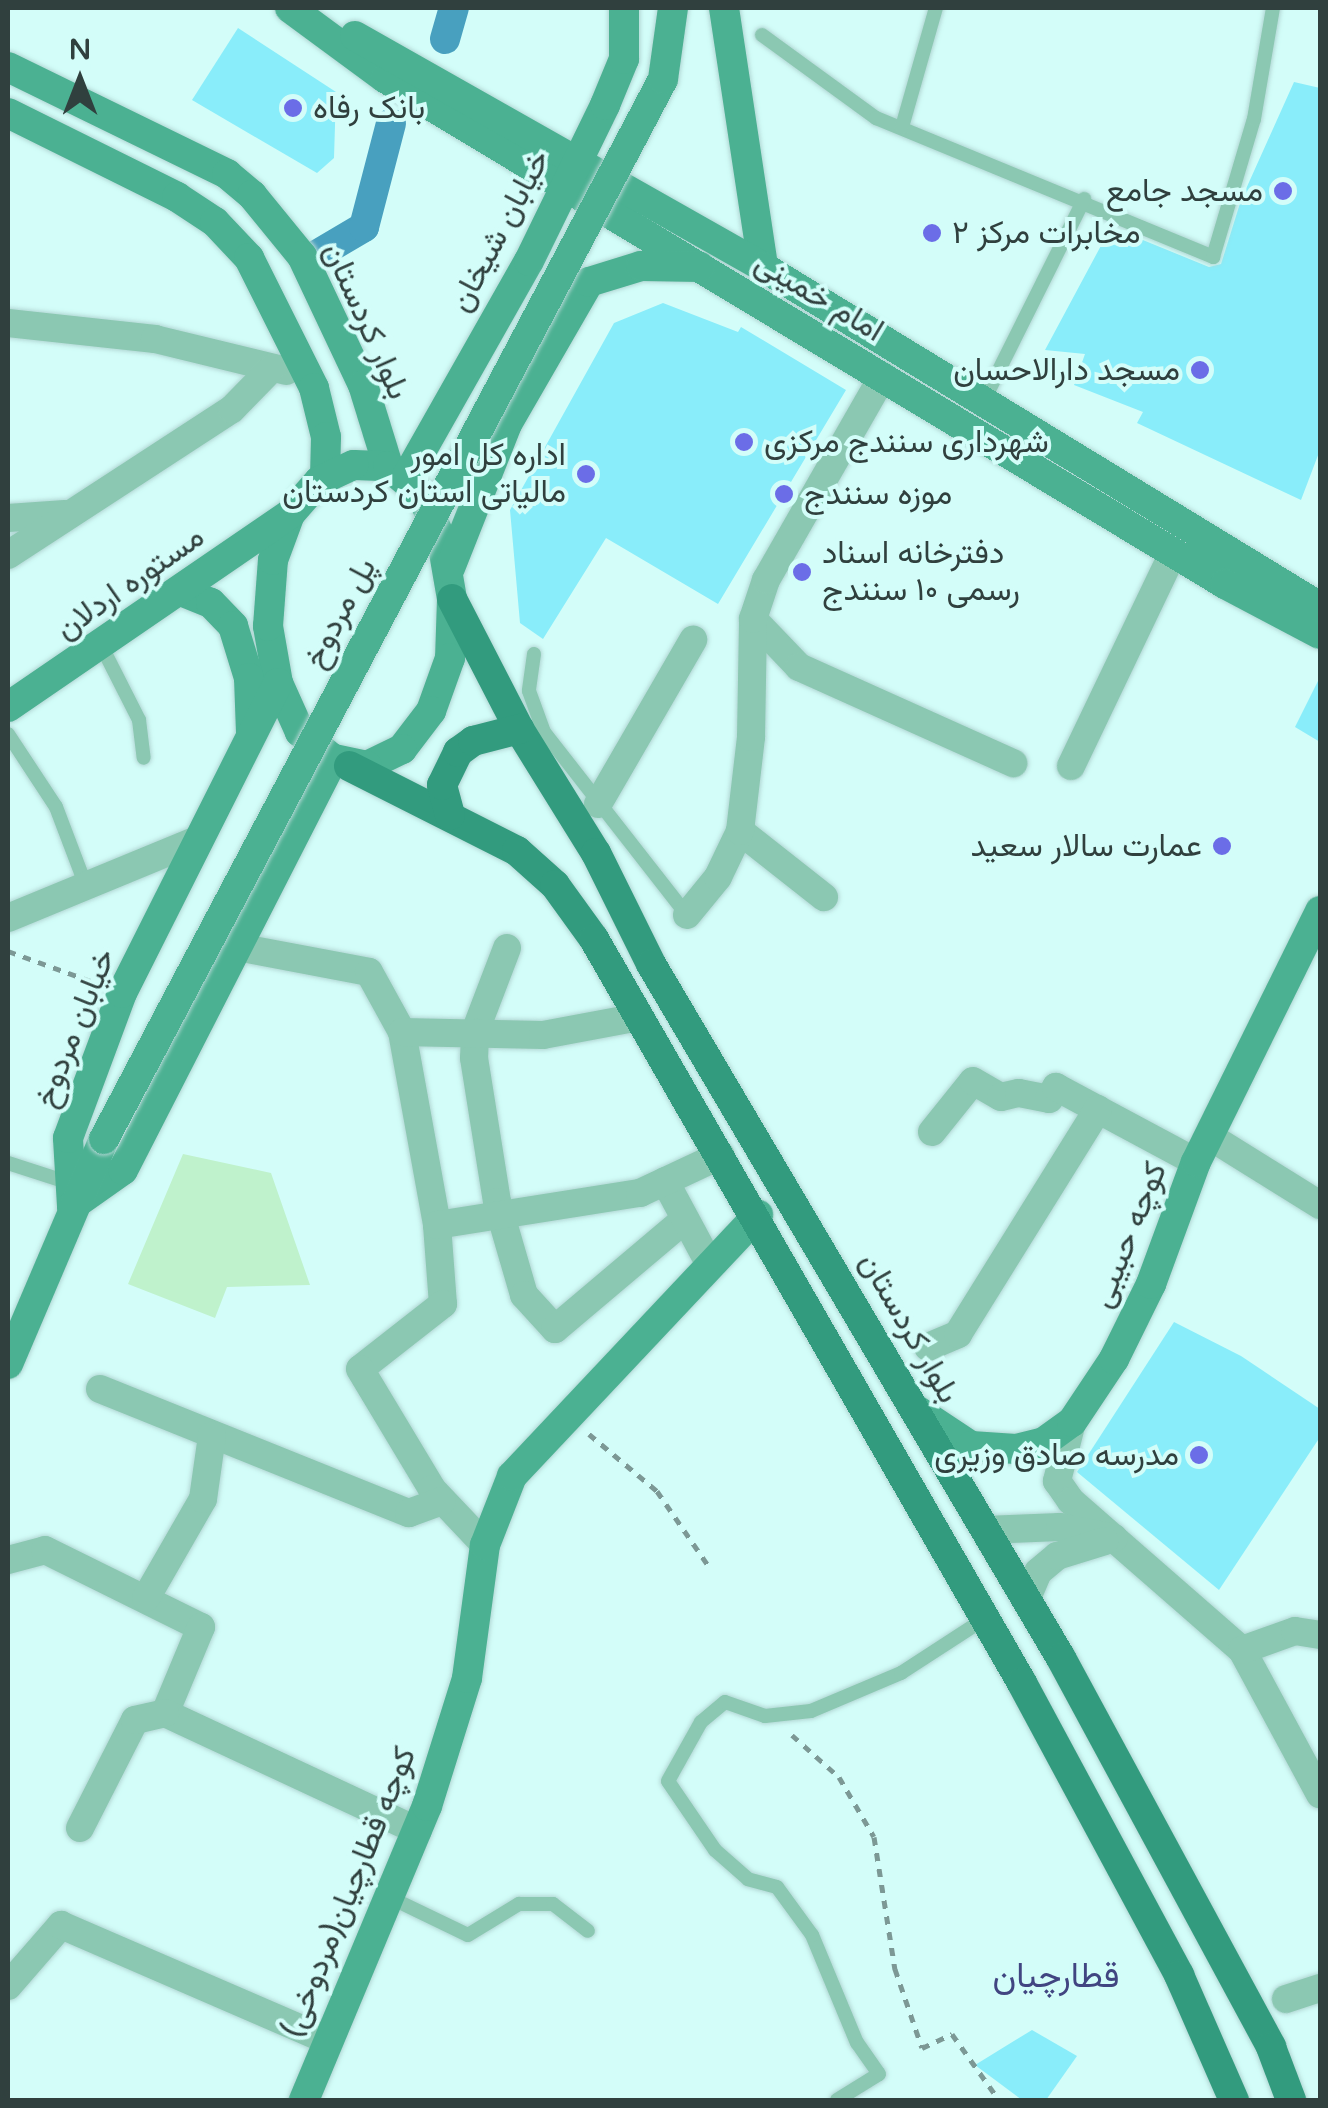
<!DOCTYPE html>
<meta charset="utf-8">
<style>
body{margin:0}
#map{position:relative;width:1328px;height:2108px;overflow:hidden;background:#d3fdf9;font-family:"Varela Round",Vazirmatn,sans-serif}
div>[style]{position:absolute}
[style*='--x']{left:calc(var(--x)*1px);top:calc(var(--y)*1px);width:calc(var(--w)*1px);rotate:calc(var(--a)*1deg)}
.green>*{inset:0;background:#bff2cc}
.canal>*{height:30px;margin:-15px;padding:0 15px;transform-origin:15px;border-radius:15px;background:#48a0bf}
.building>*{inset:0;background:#89edfa}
.path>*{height:5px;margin-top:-2.5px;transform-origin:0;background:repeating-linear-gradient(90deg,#7c9895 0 8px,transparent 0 16px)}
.roads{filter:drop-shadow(0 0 2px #b2d7d4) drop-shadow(0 0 2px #b2d7d4)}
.lane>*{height:14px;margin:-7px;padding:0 7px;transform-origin:7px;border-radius:7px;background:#8bc8b2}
.street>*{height:28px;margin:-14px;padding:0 14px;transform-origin:14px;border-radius:14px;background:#8bc8b2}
.secondary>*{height:30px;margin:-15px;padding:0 15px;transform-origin:15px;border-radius:15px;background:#4bb192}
.primary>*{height:30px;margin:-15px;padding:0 15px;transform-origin:15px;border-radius:15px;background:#329b7e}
.bridges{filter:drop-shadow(0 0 2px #b2d7d4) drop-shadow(0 0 2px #b2d7d4)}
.secondary-bridge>*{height:30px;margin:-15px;padding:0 15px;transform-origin:15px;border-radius:15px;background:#4bb192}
.dots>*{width:28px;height:28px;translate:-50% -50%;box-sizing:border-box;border:5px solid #d3fdf9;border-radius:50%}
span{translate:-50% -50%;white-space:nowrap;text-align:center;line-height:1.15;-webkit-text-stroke:8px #d3fdf9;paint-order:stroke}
.poi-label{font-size:32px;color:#30403e}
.left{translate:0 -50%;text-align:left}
.right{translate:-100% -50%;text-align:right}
.street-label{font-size:32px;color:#30403e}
.neighbourhood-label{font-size:35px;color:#414581}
.frame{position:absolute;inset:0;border:10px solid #30403e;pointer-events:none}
.north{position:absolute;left:30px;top:30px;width:100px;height:100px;-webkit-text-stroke:8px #d3fdf9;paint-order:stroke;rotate:0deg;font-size:28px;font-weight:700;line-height:40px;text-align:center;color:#30403e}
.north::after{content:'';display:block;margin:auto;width:35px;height:45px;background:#30403e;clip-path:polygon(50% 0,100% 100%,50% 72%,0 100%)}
</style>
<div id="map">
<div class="green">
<i style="clip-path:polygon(183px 1154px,271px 1173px,310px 1285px,227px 1287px,215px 1318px,128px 1284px)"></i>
</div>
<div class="canal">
<i style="--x:445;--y:39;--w:32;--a:-74"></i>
<i style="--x:315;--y:256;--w:57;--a:-30.6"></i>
<i style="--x:364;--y:227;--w:107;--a:-75.4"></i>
</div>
<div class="building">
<i style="clip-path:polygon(238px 28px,336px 92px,334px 158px,317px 173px,192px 100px)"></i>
<i style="clip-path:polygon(1294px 82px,1320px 88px,1320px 450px,1301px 500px,1137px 423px,1143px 412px,1074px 385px,1085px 354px,1045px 350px,1111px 227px,1209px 267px,1221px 264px,1241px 200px)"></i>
<i style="clip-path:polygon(663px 303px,738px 332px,741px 327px,846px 390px,718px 604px,606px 538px,543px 639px,520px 623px,510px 510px,614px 323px)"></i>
<i style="clip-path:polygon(1320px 677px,1320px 742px,1295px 727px)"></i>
<i style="clip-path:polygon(1174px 1322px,1241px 1356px,1320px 1409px,1320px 1437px,1219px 1590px,1077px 1472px)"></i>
<i style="clip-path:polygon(1032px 2030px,1077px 2056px,1046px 2100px,1022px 2100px,975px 2065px)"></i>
</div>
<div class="path">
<i style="--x:8;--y:951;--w:94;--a:20"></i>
<i style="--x:589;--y:1434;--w:89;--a:40"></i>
<i style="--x:657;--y:1491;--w:93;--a:55.5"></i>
<i style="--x:792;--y:1735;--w:63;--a:41.8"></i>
<i style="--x:839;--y:1777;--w:69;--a:59.7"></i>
<i style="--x:874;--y:1837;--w:134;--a:81"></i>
<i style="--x:895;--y:1969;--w:83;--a:71.1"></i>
<i style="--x:922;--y:2048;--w:33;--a:-25"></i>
<i style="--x:952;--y:2034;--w:81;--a:54.5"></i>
</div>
<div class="roads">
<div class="lane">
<i style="--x:762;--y:35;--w:141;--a:36.1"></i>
<i style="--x:876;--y:118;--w:365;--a:22.4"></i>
<i style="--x:1213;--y:257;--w:144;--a:-73.5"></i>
<i style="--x:1254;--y:119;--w:113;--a:-80.3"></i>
<i style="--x:902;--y:127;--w:124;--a:-74.1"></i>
<i style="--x:983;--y:402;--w:227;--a:-63.5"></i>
<i style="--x:102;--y:647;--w:82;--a:63.1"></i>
<i style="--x:139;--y:720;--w:38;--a:83"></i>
<i style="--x:534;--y:654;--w:37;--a:98"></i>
<i style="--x:529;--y:691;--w:44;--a:69.9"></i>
<i style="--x:544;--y:732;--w:232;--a:52"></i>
<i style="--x:8;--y:734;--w:87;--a:56.7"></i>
<i style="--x:56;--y:807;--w:85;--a:69.2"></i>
<i style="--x:8;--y:1163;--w:65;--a:17.9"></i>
<i style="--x:391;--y:1898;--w:85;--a:25.7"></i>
<i style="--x:468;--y:1935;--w:60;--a:-31.3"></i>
<i style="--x:519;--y:1904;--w:34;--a:0"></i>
<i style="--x:553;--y:1904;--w:44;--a:37.6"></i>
<i style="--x:837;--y:2100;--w:49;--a:-31.8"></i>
<i style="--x:879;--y:2074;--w:38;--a:-125"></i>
<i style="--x:857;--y:2043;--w:117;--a:-112.6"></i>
<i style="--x:812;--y:1935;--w:59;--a:-126.1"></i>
<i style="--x:777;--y:1887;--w:30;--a:-165"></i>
<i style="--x:748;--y:1879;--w:44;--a:-138.7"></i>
<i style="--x:715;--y:1850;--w:83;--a:-124.3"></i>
<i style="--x:668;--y:1781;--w:68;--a:-60.8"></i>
<i style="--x:701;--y:1722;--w:31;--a:-40"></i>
<i style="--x:725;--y:1702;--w:42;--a:19.3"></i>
<i style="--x:765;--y:1716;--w:46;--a:-6.2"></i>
<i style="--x:811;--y:1711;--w:98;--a:-22.9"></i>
<i style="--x:901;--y:1673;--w:99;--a:-33"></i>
</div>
<div class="street">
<i style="--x:8;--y:323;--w:148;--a:6.2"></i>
<i style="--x:155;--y:339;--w:135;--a:13.7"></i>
<i style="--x:8;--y:518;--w:57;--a:-4"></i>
<i style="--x:8;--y:555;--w:267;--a:-33.1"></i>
<i style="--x:232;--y:409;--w:57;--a:-45.7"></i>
<i style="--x:753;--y:619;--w:66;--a:46.2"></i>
<i style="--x:799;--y:667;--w:235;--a:24.2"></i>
<i style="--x:1071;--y:766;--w:236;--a:-64.4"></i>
<i style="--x:598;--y:804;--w:190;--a:-59.9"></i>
<i style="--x:740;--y:831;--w:107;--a:38.2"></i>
<i style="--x:687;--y:915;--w:49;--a:-50.8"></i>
<i style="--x:718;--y:877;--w:51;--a:-64.4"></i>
<i style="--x:740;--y:831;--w:95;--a:-83.3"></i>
<i style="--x:751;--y:737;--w:118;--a:-89"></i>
<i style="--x:753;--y:619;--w:41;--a:-71.6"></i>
<i style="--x:766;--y:580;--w:235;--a:-60.2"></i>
<i style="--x:8;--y:918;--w:204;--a:-22.4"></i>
<i style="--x:237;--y:947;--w:134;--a:10.7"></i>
<i style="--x:369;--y:972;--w:68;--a:61.2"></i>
<i style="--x:402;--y:1032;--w:196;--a:79.7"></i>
<i style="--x:437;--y:1225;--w:79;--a:85.7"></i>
<i style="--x:443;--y:1304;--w:105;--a:141.9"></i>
<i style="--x:360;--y:1369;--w:140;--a:59"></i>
<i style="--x:432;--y:1489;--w:77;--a:46.6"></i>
<i style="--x:507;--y:948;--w:90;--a:110.9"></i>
<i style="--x:475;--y:1032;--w:26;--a:92"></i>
<i style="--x:474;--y:1058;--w:146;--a:80.9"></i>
<i style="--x:497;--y:1202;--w:97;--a:73.8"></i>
<i style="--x:524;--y:1295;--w:46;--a:47.6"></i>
<i style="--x:555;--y:1329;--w:167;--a:-40.2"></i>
<i style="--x:402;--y:1032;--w:141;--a:1.2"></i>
<i style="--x:543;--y:1035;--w:98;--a:-10.6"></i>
<i style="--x:932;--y:1132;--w:65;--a:-51.2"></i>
<i style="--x:973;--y:1081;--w:32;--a:30"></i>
<i style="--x:1001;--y:1097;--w:18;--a:-13"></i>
<i style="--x:1019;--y:1093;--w:31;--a:11"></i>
<i style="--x:1049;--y:1099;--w:14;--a:-60"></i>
<i style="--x:1056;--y:1087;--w:159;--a:28.2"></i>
<i style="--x:1209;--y:1136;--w:131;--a:31.9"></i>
<i style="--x:665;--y:1181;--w:93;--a:61.8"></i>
<i style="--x:437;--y:1225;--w:206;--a:-9"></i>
<i style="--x:640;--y:1193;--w:89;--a:-25.1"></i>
<i style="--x:928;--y:1347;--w:33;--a:-23"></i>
<i style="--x:958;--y:1334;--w:265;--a:-58.1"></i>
<i style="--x:100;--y:1389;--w:333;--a:21.9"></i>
<i style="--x:409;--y:1513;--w:35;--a:-20"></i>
<i style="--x:1072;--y:1422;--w:61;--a:104.3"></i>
<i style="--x:1057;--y:1481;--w:24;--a:55"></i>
<i style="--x:1071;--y:1501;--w:227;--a:41.1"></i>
<i style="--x:1242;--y:1650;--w:164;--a:61.6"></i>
<i style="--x:985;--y:1530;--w:75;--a:-2.3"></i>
<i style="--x:1060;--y:1527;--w:55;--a:11.5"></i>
<i style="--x:8;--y:1560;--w:38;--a:-15"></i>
<i style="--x:45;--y:1550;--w:174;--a:26.3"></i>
<i style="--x:201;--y:1627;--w:93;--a:112.7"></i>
<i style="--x:146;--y:1598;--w:114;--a:-60.1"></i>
<i style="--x:203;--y:1499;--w:64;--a:-81.9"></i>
<i style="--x:1027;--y:1598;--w:28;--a:-67"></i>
<i style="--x:1038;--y:1572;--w:25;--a:-40"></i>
<i style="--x:1057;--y:1556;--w:50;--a:-17.4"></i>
<i style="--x:1242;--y:1650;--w:56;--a:-19.7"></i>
<i style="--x:1295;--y:1631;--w:25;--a:9"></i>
<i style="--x:165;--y:1713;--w:279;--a:25"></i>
<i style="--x:80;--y:1828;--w:121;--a:-63"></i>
<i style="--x:135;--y:1720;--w:31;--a:-13"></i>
<i style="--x:8;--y:1986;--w:81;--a:-49"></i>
<i style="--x:61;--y:1925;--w:290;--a:23.4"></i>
<i style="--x:1286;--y:1999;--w:36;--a:-18"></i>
</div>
<div class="secondary">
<i style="--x:290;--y:8;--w:118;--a:36.4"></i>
<i style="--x:385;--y:78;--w:981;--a:31.06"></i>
<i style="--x:1225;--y:584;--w:107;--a:27.8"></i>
<i style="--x:724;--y:8;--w:262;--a:81.4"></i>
<i style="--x:355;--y:36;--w:469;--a:29.5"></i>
<i style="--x:763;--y:267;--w:653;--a:31.4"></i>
<i style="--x:8;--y:67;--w:244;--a:26"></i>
<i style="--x:227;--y:174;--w:33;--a:40"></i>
<i style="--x:252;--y:195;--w:79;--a:50.7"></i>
<i style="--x:302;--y:256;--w:143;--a:64.7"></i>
<i style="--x:363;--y:385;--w:85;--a:72.8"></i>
<i style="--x:8;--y:113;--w:189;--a:26.4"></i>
<i style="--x:177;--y:197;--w:45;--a:33.3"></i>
<i style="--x:215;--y:222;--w:50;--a:46.6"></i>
<i style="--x:249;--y:258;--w:145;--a:63.4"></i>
<i style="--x:314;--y:388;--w:50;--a:76.2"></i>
<i style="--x:326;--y:437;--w:40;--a:91.4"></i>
<i style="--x:354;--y:465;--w:34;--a:2"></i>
<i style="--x:388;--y:466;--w:43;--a:40.3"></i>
<i style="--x:421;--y:494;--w:51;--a:65.9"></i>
<i style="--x:442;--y:541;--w:59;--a:80.2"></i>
<i style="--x:452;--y:599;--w:59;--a:91.9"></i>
<i style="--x:450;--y:658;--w:56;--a:109.7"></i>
<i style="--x:431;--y:711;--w:48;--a:127.3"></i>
<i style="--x:402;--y:749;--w:39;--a:154"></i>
<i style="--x:367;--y:766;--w:35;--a:-168"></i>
<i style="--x:333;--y:759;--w:43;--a:-140.7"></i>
<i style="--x:300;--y:732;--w:54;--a:-114.2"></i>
<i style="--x:278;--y:683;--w:58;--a:-100"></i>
<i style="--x:268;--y:626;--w:66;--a:-85.7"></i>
<i style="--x:273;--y:560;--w:49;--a:-69.7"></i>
<i style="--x:290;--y:514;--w:44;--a:-48.7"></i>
<i style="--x:319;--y:481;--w:38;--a:-25"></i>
<i style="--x:406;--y:478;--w:249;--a:-60.5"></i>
<i style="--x:529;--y:261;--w:174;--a:-64"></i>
<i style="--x:605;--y:105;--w:50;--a:-67.6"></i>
<i style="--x:624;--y:59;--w:51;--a:-90"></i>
<i style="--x:450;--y:568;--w:155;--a:-68.4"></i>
<i style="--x:507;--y:424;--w:164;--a:-60"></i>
<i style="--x:589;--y:282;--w:54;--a:-17.1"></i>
<i style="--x:641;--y:266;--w:59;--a:1"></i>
<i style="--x:181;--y:591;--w:32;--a:22"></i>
<i style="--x:211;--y:603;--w:32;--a:46"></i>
<i style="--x:233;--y:626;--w:54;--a:72.9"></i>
<i style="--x:249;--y:678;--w:55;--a:87.9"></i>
<i style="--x:8;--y:707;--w:342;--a:-34.4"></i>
<i style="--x:72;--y:1206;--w:68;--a:-93.4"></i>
<i style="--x:68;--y:1138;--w:155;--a:-69.6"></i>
<i style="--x:122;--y:993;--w:347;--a:-63.3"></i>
<i style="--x:72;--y:1206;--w:62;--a:-35.2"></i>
<i style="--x:123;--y:1170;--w:462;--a:-62.9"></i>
<i style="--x:8;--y:1364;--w:245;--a:-66.9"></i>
<i style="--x:915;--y:1409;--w:67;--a:33.5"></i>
<i style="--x:971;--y:1446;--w:45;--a:3.8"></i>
<i style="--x:1016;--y:1449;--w:29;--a:-14"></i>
<i style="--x:1044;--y:1442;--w:34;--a:-36"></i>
<i style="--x:1072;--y:1422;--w:76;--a:-56.3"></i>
<i style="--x:1114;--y:1359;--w:84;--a:-63.7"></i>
<i style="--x:1151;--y:1284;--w:130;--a:-69.8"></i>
<i style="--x:1196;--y:1162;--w:280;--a:-63.7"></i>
<i style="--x:304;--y:2100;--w:319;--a:-67.3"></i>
<i style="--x:427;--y:1806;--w:134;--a:-72.6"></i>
<i style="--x:467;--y:1678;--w:134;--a:-82.3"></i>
<i style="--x:485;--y:1545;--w:74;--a:-68.6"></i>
<i style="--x:512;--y:1476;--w:359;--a:-46.7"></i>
</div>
<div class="primary">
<i style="--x:452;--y:599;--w:146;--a:62.7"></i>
<i style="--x:519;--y:729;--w:146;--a:58.2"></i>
<i style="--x:596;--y:853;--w:124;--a:63.6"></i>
<i style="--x:651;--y:964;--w:806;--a:59.43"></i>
<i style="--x:1061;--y:1658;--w:442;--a:61.6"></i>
<i style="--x:1271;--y:2047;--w:57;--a:69.3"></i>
<i style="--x:349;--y:766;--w:188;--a:26.8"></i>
<i style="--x:517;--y:851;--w:51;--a:41.8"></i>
<i style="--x:555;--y:885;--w:67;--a:54.2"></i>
<i style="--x:594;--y:939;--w:858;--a:60.09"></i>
<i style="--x:1022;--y:1683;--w:332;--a:61.7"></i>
<i style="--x:1179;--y:1975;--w:137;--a:66.3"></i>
<i style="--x:450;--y:815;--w:31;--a:-105"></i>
<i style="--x:442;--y:785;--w:37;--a:-64"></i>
<i style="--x:458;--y:752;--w:19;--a:-36"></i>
<i style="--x:473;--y:741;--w:48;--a:-14.6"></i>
</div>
</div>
<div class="bridges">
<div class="secondary-bridge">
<i style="--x:104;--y:1139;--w:1198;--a:-62.19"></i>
<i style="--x:663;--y:79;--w:72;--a:-82"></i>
</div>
</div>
<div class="dots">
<i style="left:293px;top:108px;background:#6b6de7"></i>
<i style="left:1283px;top:191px;background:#6b6de7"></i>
<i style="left:932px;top:233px;background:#6b6de7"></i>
<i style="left:1200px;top:370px;background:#6b6de7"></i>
<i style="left:744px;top:442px;background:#6b6de7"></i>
<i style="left:586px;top:474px;background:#6b6de7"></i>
<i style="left:784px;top:494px;background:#6b6de7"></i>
<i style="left:802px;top:572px;background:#6b6de7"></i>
<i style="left:1222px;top:846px;background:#6b6de7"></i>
<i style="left:1199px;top:1455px;background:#6b6de7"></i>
</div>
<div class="poi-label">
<span class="left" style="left:313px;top:108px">بانک رفاه</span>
<span class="right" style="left:1263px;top:191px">مسجد جامع</span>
<span class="left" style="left:952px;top:233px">مخابرات مرکز ۲</span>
<span class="right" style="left:1180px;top:370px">مسجد دارالاحسان</span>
<span class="left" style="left:764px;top:442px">شهرداری سنندج مرکزی</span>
<span class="right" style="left:566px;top:474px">اداره کل امور<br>مالیاتی استان کردستان</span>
<span class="left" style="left:804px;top:494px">موزه سنندج</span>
<span class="left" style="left:822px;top:572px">دفترخانه اسناد<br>رسمی ۱۰ سنندج</span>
<span class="right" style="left:1202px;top:846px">عمارت سالار سعید</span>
<span class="right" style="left:1179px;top:1455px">مدرسه صادق وزیری</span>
</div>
<div class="street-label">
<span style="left:500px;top:231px;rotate:-62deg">خیابان شیخان</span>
<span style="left:819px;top:297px;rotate:31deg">امام خمینی</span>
<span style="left:366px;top:321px;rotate:66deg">بلوار کردستان</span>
<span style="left:130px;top:583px;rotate:-35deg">مستوره اردلان</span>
<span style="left:340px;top:613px;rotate:-62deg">پل مردوخ</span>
<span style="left:75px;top:1028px;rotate:-68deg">خیابان مردوخ</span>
<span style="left:1129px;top:1235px;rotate:-68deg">کوچه حبیبی</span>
<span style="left:909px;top:1328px;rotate:60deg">بلوار کردستان</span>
<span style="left:349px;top:1892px;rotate:-68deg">کوچه قطارچیان(مردوخی)</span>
</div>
<div class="neighbourhood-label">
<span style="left:1056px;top:1976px">قطارچیان</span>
</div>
<div class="frame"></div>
<div class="north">N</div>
</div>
